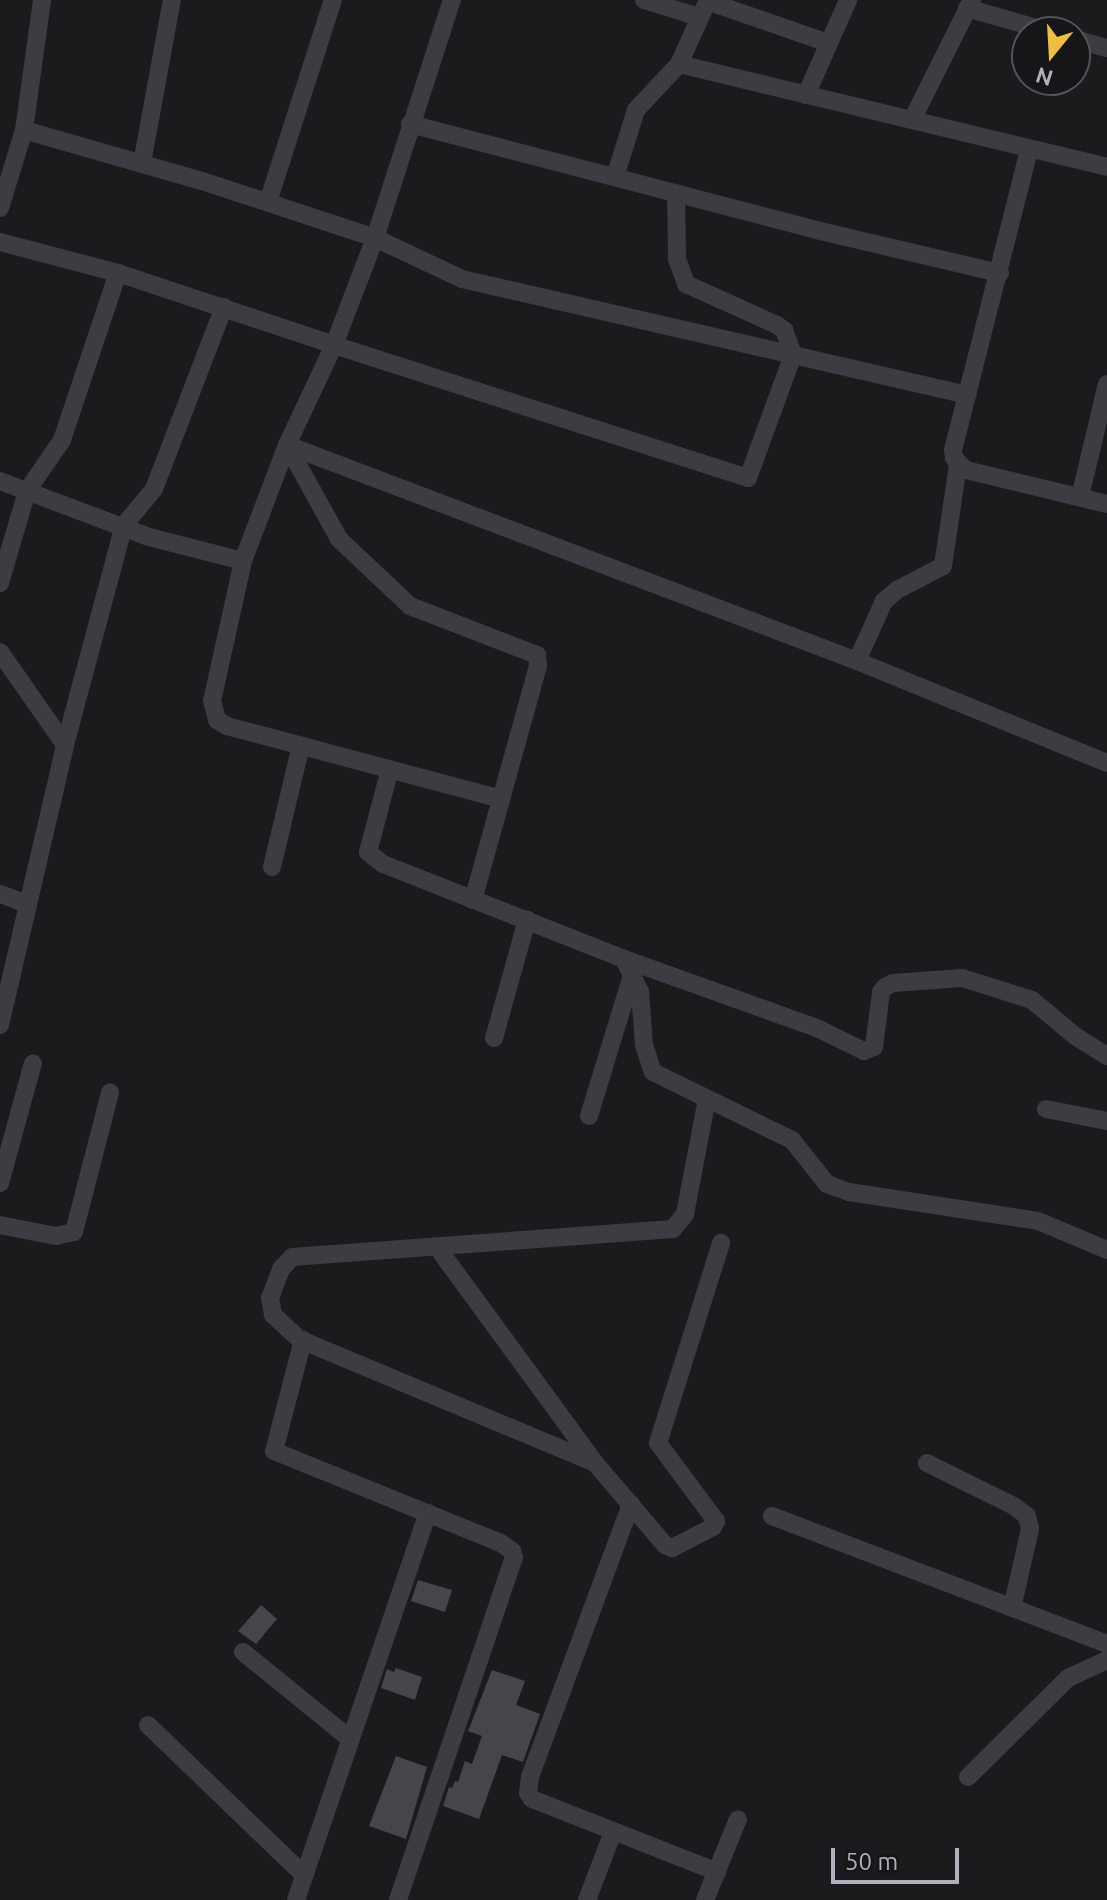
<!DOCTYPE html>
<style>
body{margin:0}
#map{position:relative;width:1107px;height:1900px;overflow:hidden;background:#1b1b1d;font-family:Ubuntu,sans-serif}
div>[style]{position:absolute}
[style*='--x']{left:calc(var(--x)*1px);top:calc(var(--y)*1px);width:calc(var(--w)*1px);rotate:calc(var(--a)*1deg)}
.building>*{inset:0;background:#45464a}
.minor>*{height:18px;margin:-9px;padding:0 9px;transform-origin:9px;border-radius:9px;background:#3c3d42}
span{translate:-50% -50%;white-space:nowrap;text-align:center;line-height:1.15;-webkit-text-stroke:7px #161618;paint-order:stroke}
.north{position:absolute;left:1011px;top:16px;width:80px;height:80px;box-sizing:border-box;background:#161618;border:2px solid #53545a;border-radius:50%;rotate:198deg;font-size:22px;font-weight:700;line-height:32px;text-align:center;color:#aeb1bc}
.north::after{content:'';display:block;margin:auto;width:28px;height:36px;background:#edbf43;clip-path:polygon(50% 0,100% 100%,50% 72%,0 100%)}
.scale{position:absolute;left:831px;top:1848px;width:128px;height:36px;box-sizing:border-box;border:4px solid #aeb1bc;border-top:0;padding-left:10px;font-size:24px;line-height:28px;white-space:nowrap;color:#aeb1bc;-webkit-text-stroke:6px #161618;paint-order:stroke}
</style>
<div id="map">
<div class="building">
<i style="clip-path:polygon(418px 1580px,452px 1590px,445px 1612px,411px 1601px)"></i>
<i style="clip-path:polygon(261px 1605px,277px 1619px,256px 1644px,238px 1631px)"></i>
<i style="clip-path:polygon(396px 1668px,422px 1677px,415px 1700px,381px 1688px,387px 1669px,394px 1672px)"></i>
<i style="clip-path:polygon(492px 1670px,525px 1681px,516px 1705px,540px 1714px,523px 1762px,502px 1755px,479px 1819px,443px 1806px,449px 1787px,452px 1788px,455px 1781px,458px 1782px,465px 1761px,472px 1764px,482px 1736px,468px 1731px)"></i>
<i style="clip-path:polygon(396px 1756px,427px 1767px,406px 1839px,369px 1826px)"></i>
</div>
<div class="minor">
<i style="--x:644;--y:0;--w:58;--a:17.2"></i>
<i style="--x:707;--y:1;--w:128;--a:19.1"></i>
<i style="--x:967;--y:8;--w:86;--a:16.1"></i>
<i style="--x:1075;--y:39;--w:33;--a:16"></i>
<i style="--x:679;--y:64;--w:440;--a:13.5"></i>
<i style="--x:806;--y:95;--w:104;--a:-66.1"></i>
<i style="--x:912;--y:120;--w:134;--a:-63.4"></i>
<i style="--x:410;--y:124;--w:420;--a:14.6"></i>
<i style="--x:816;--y:230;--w:189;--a:13.2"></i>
<i style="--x:24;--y:130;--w:185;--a:16"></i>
<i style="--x:202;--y:181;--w:182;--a:18.2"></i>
<i style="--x:375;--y:238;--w:250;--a:-72.1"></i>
<i style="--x:1029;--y:150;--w:309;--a:104.2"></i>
<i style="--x:953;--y:450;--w:8;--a:83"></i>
<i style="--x:954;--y:458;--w:17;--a:45"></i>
<i style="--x:966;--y:470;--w:145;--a:13.6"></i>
<i style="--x:142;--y:163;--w:166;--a:-79.6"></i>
<i style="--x:615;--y:177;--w:70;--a:-72.6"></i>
<i style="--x:636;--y:110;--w:63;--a:-46.9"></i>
<i style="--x:679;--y:64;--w:70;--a:-65.6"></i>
<i style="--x:676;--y:193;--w:66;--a:89.1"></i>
<i style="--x:677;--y:259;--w:27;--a:70"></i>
<i style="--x:686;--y:284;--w:100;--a:24.3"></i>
<i style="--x:777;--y:325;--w:9;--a:36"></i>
<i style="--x:784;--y:330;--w:27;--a:70"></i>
<i style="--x:793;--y:355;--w:131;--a:110.1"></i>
<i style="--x:748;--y:478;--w:435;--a:-162.2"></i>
<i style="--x:334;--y:345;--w:115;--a:-69"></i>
<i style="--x:375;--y:238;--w:96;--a:25.2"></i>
<i style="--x:462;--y:279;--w:340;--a:12.9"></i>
<i style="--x:793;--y:355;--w:179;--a:12.9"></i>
<i style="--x:268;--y:202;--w:212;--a:-72.2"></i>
<i style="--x:0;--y:208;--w:82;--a:-72.9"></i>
<i style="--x:24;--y:130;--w:131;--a:-82.1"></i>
<i style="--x:0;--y:242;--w:122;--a:14.7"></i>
<i style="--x:118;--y:273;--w:228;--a:18.4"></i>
<i style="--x:334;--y:345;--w:110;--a:115.2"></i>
<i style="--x:287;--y:445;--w:124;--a:110.8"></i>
<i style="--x:243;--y:561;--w:97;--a:-165.7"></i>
<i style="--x:149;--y:537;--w:159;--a:-159.4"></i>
<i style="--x:287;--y:445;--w:610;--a:20.75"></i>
<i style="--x:857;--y:661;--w:270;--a:22.2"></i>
<i style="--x:287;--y:445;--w:107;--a:61"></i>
<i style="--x:339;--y:539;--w:98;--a:43.3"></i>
<i style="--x:410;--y:606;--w:136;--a:21.1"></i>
<i style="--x:537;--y:655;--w:11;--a:85"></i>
<i style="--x:538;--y:666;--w:243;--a:105.5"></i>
<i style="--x:1080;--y:497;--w:116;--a:-76.6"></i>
<i style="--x:243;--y:561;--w:143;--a:102.5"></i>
<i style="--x:212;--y:701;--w:20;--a:75"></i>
<i style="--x:217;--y:720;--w:12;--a:31"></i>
<i style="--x:227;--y:726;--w:284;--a:14.9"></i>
<i style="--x:0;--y:583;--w:96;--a:-73.6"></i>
<i style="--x:27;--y:491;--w:62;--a:-55.5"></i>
<i style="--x:62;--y:440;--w:176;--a:-71.5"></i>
<i style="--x:0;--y:652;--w:113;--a:55"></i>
<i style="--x:857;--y:661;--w:66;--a:-65.8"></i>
<i style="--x:884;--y:601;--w:17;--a:-40"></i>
<i style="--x:897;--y:590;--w:52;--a:-27.6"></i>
<i style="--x:943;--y:566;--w:102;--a:-81.6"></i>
<i style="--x:390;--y:769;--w:86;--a:104.8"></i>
<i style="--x:368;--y:852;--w:19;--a:39"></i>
<i style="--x:383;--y:864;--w:259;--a:21.5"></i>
<i style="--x:624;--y:959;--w:207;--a:19.7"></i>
<i style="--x:819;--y:1029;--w:50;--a:26.1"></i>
<i style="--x:864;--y:1051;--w:11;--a:-22"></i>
<i style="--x:874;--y:1047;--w:55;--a:-82.7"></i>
<i style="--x:881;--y:992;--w:6;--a:-51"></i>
<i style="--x:885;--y:987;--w:9;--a:-27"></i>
<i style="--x:893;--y:983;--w:69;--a:-4.1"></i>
<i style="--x:962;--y:978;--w:73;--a:17.4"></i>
<i style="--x:1032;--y:1000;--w:56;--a:39.9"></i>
<i style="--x:1075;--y:1036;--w:38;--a:32"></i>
<i style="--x:272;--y:867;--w:125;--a:-76.6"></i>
<i style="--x:0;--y:894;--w:29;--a:20"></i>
<i style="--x:624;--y:959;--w:37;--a:64"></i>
<i style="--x:640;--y:992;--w:53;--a:85.7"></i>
<i style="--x:644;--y:1045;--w:28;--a:72"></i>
<i style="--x:653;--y:1072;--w:155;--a:26.1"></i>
<i style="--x:792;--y:1140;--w:56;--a:51.5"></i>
<i style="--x:827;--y:1184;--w:23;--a:20"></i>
<i style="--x:849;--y:1192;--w:191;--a:8.7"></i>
<i style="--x:1038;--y:1221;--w:75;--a:22.8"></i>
<i style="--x:0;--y:1025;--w:287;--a:-76.9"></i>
<i style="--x:65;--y:745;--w:228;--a:-75"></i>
<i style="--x:124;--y:525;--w:47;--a:-50.2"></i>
<i style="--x:154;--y:489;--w:195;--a:-69"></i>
<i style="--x:494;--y:1038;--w:123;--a:-74.4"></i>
<i style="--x:1046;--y:1109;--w:62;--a:11.1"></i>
<i style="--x:589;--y:1116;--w:147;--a:-73"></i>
<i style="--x:0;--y:1183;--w:124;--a:-74.6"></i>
<i style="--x:0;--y:1225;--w:57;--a:11.1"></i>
<i style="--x:56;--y:1236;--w:18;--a:-13"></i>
<i style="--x:74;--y:1232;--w:144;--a:-75.5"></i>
<i style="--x:437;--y:1247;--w:268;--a:53.8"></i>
<i style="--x:595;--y:1463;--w:108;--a:49.5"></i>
<i style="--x:665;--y:1545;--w:8;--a:23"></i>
<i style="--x:672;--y:1548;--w:46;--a:-27.1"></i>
<i style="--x:713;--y:1527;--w:7;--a:-63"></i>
<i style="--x:716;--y:1521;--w:97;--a:-126.6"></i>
<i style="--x:658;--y:1443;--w:210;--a:-72.5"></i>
<i style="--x:303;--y:1340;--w:115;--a:104.6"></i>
<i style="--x:274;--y:1451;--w:245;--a:22.1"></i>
<i style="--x:501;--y:1543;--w:14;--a:36"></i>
<i style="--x:512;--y:1551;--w:6;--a:72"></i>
<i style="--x:514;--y:1557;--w:362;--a:108.7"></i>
<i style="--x:595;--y:1463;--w:321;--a:-157.3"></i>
<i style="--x:299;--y:1339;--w:35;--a:-137"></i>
<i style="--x:273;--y:1315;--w:17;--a:-100"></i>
<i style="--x:270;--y:1298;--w:31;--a:-69"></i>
<i style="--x:281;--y:1269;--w:16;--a:-47"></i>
<i style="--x:292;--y:1257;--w:382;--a:-4.2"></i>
<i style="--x:673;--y:1229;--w:19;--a:-51"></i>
<i style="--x:685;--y:1214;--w:117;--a:-79.2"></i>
<i style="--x:927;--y:1463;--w:97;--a:26.3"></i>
<i style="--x:1014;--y:1506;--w:16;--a:38"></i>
<i style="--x:1027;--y:1516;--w:13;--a:77"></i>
<i style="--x:1030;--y:1529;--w:81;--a:102.8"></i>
<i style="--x:631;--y:1504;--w:291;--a:110.3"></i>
<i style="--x:530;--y:1777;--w:16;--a:97"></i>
<i style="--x:528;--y:1793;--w:7;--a:56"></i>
<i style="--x:532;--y:1799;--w:199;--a:21.5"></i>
<i style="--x:772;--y:1516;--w:359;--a:20.9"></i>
<i style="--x:243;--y:1652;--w:138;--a:39.1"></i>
<i style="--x:148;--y:1725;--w:215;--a:43.9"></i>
<i style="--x:968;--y:1777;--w:141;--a:-44.7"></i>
<i style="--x:1068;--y:1678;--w:43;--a:-24.8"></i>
<i style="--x:296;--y:1900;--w:409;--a:-71.2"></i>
<i style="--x:587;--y:1900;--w:73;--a:-69.1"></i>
<i style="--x:705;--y:1900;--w:87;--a:-67.8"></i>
</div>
<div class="north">N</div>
<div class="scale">50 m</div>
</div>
